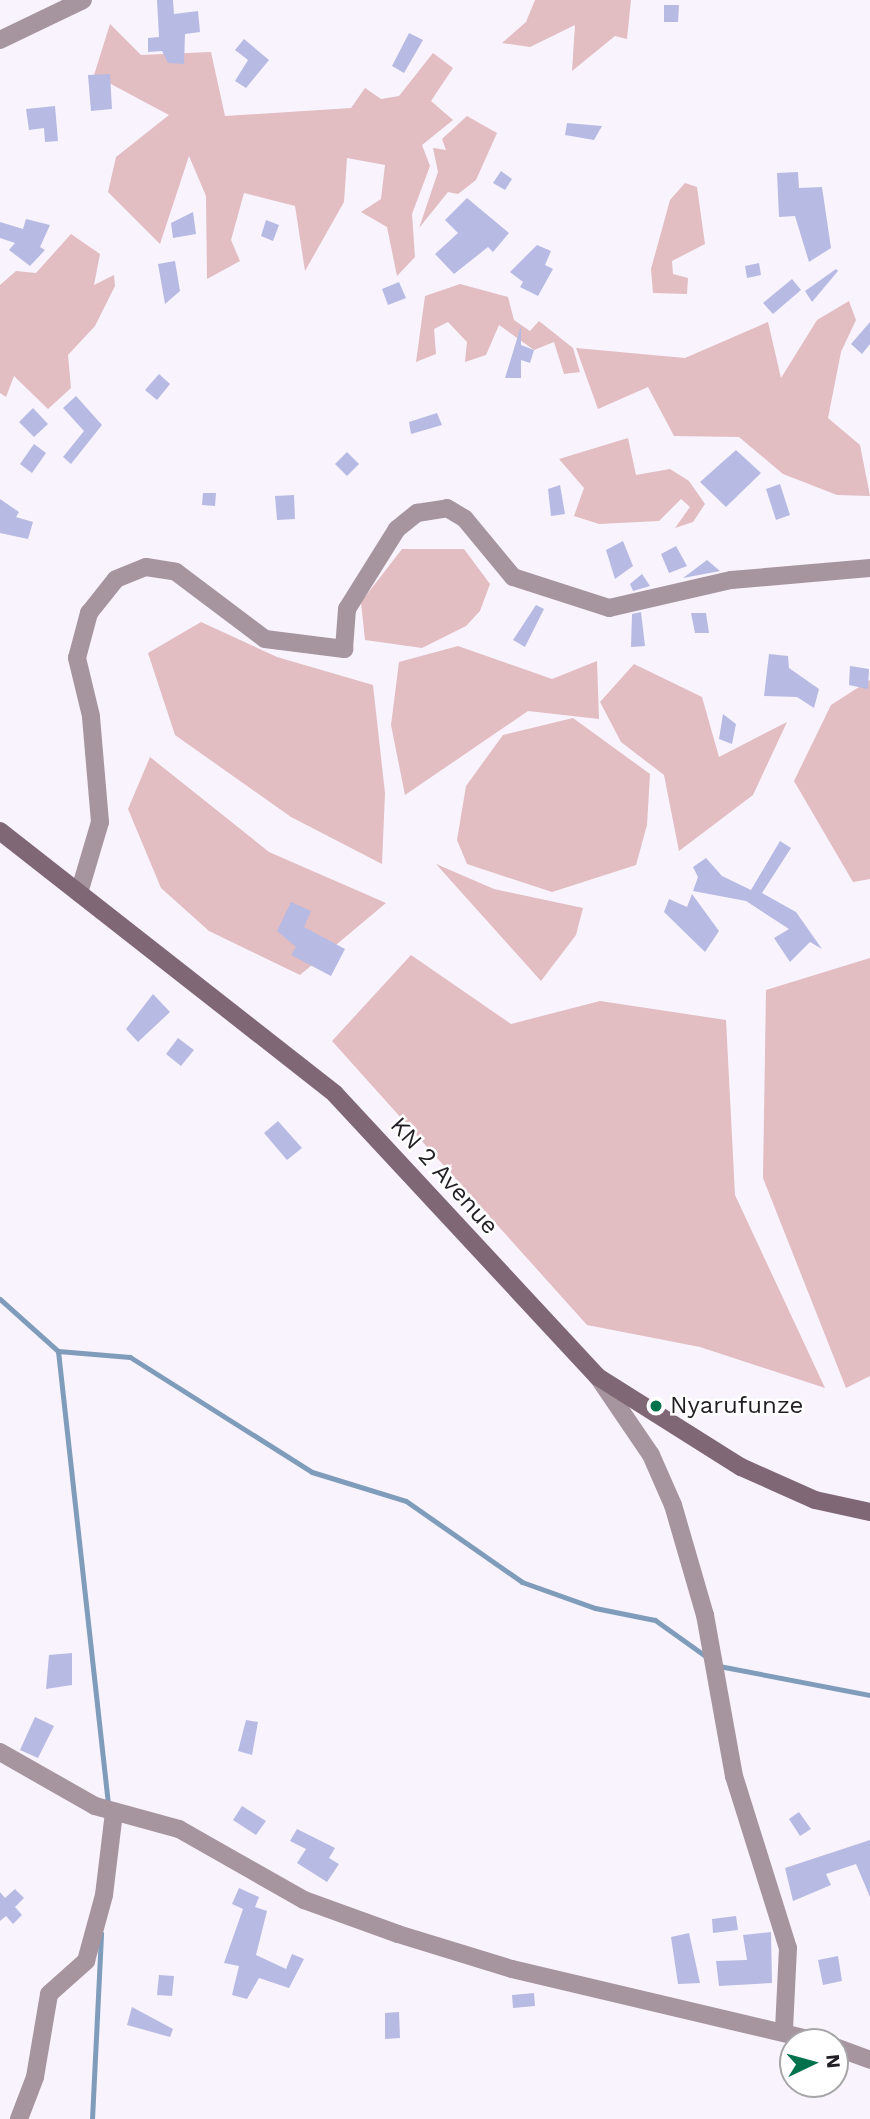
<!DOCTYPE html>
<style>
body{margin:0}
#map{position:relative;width:870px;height:2119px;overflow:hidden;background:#f9f3fe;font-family:"Work Sans",sans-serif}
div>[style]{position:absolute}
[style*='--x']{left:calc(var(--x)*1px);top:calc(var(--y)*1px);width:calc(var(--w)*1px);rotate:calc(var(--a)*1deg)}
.green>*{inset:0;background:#e2bdc1}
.stream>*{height:5px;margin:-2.5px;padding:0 2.5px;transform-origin:2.5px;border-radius:2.5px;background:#7f9cbb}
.building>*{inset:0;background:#b7bbe3}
.street>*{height:18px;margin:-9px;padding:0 9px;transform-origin:9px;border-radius:9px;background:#a6959f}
.secondary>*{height:18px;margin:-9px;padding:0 9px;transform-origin:9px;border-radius:9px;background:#806776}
.dots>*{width:19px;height:19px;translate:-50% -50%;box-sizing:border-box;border:4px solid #fff;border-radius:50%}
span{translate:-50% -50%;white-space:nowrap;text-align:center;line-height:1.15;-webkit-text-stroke:5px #fff;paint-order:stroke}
.street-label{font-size:24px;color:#211e24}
.poi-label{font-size:24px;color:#211e24}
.left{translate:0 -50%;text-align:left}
.north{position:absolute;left:779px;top:2028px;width:70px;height:70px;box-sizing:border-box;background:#fff;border:2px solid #a6a5a7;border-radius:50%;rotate:85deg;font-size:19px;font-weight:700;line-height:28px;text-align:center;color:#211e24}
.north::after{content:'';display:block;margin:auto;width:24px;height:32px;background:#01724b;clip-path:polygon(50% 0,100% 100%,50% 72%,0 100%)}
</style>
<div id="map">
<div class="green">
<i style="clip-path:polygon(535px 0,631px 0,627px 39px,615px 36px,572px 71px,575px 25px,530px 47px,502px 43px,526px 22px)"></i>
<i style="clip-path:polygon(110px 24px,141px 55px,211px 52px,225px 116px,351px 108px,365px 88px,381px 99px,399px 96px,433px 53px,453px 68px,431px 101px,453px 120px,422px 145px,430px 166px,412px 214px,415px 257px,397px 276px,387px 227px,361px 212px,381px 199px,385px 165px,347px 158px,344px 202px,305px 271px,295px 206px,244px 193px,231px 240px,240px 261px,207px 279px,206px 196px,189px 156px,160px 244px,108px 192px,116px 157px,169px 115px,94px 75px)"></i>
<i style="clip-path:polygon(467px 116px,497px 133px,476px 180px,458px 194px,448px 192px,419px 228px,438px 172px,433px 148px,446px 150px,442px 139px)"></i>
<i style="clip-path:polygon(685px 183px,697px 187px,705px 244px,672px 261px,673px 274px,688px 278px,687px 294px,653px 293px,651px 269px,670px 200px)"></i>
<i style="clip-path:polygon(71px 234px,100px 254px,94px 285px,114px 275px,115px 286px,95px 326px,68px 355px,71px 388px,48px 409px,14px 376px,6px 397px,0 393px,0 285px,16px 271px,36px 273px)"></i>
<i style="clip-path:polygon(460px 284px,508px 297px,514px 320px,530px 331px,539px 321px,573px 348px,580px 372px,564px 374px,554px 342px,534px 350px,499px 325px,486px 355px,465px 362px,467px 342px,448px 322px,434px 329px,436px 354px,416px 362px,425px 296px)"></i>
<i style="clip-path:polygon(849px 301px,856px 320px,841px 352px,828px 418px,860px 445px,870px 496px,837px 495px,783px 474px,739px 437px,674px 436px,648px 387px,598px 409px,576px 348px,685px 358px,768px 322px,781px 378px,817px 320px)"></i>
<i style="clip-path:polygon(628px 438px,636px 475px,670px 469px,689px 481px,705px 504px,693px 522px,675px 528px,690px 507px,681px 499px,659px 521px,599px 524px,574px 516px,584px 488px,559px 459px)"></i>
<i style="clip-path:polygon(402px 549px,464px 549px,490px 584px,480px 611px,466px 626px,422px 648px,365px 640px,361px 602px)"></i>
<i style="clip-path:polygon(201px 622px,277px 657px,373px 685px,385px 793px,382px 864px,291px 817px,175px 735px,148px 653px)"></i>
<i style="clip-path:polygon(458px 646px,552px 679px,597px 661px,599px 719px,528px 711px,405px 795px,391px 725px,399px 662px)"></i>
<i style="clip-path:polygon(634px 664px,702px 697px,719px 757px,787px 722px,753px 795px,679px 851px,664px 775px,621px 742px,600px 702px)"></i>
<i style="clip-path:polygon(870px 680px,870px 879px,853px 882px,794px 781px,831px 705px)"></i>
<i style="clip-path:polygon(573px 718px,650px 774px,647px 825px,636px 865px,552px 892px,467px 864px,457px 840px,466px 786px,503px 735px)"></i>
<i style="clip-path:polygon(150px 757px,269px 852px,386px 903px,300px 975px,209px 931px,161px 888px,128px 809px)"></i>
<i style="clip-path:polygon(436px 864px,494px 889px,583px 908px,576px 935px,541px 981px)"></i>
<i style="clip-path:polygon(411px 955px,511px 1024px,600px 1001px,726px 1020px,735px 1195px,825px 1388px,700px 1347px,587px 1325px,332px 1041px)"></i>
<i style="clip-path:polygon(870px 958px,870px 1376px,846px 1388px,763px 1178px,766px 990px)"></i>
</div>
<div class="stream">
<i style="--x:0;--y:1299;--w:78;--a:41.9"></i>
<i style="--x:58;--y:1351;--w:457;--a:83.7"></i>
<i style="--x:58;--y:1351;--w:72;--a:4.8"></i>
<i style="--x:130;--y:1357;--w:215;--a:32.3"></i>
<i style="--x:312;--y:1472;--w:98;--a:17.1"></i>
<i style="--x:406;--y:1501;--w:141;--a:34.9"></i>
<i style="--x:522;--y:1582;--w:77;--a:19.6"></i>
<i style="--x:595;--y:1608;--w:61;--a:11.3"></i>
<i style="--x:655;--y:1620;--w:65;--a:35.6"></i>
<i style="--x:719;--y:1666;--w:154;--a:10.9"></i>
<i style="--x:92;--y:2119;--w:186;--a:-87.2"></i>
</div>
<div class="building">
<i style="clip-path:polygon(157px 0,173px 0,174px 14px,198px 11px,200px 32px,185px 34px,184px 64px,168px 63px,162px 51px,148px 52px,148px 38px,159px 37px)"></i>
<i style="clip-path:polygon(664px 5px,679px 5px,678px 22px,664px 22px)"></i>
<i style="clip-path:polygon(409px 33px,423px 40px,404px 73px,392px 66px)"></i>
<i style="clip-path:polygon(244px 39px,269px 60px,246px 88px,235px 81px,248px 60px,235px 50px)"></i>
<i style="clip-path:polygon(110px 74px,112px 109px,91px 111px,88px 75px)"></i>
<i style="clip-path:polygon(55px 106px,58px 141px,45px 142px,44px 128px,29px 130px,26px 109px)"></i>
<i style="clip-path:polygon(567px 123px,602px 126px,594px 140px,565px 135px)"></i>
<i style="clip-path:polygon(501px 171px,512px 179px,505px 190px,493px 183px)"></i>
<i style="clip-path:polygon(798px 172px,799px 188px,822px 187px,831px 248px,809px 262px,795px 216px,779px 217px,777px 173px)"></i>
<i style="clip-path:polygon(467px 198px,509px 233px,493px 252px,488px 247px,454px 274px,435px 254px,458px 233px,445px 220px)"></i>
<i style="clip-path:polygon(193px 212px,196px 234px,173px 238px,171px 223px)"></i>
<i style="clip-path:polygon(26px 219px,50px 225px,40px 247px,45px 250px,30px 266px,9px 250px,15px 243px,0 238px,0 222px,23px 229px)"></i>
<i style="clip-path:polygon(266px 220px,279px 225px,273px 241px,261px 236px)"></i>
<i style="clip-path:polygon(537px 245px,551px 251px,545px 265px,553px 269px,538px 296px,520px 287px,523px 282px,510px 272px)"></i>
<i style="clip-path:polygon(175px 261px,180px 291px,165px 304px,158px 264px)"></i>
<i style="clip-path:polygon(759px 263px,761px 275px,747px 278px,745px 266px)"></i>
<i style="clip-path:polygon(836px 269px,838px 271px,812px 302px,805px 291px)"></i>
<i style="clip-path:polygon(792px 279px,801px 290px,773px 314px,763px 303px)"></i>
<i style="clip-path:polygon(399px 282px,406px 298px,388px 305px,382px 289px)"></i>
<i style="clip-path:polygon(870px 322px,870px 344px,862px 354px,851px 344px)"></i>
<i style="clip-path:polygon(521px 326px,521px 345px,534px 350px,530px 363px,521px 360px,521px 378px,505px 378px)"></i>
<i style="clip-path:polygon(159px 374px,170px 384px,157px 400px,145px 390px)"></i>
<i style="clip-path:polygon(76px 396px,102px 425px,71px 464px,63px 457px,84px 431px,63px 408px)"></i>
<i style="clip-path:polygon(33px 408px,48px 424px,34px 437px,19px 422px)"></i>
<i style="clip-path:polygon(437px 413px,442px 425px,411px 434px,409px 422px)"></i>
<i style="clip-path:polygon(34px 444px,46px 453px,32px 473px,20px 464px)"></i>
<i style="clip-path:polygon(736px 450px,761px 473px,726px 507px,700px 482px)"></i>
<i style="clip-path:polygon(347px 452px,359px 464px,347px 476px,335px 464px)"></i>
<i style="clip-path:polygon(780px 484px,790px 515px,776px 520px,766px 489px)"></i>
<i style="clip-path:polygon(560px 485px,565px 514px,551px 516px,548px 489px)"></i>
<i style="clip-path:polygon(203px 493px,216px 493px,215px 506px,202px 505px)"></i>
<i style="clip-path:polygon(294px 495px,295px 519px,277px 520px,275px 496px)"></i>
<i style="clip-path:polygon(0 499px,19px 512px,16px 517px,33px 522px,28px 539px,0 533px)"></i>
<i style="clip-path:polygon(623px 541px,633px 566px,615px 579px,606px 550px)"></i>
<i style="clip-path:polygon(676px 546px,687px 566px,669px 573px,661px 554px)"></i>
<i style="clip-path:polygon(707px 560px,720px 571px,683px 578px)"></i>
<i style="clip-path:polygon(642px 574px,650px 586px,633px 591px,630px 584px)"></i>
<i style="clip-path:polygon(536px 605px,544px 609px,525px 647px,513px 640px)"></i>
<i style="clip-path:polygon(641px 612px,645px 646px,631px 647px,632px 614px)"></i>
<i style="clip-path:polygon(691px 613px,706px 613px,709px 633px,695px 633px)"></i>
<i style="clip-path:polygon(769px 654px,788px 656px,789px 668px,819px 689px,814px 708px,797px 697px,764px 696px)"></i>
<i style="clip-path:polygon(850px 666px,869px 669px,868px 689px,849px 685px)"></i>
<i style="clip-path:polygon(723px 714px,736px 724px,732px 744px,719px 739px)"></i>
<i style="clip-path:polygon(780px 841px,791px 848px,762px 893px,796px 912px,822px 949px,810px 942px,790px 962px,774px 938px,789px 929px,746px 901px,693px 891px,698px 877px,693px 867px,706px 858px,722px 876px,751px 890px)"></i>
<i style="clip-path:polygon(692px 894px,719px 931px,705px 952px,664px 912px,669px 899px,687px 907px)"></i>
<i style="clip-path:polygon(291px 902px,311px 911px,304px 927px,345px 949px,331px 976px,291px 955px,296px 947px,277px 931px)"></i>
<i style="clip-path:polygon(153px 994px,170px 1012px,138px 1042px,126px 1029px)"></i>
<i style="clip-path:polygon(178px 1038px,194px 1050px,181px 1066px,166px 1054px)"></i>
<i style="clip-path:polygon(278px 1121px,302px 1148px,287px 1160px,264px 1133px)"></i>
<i style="clip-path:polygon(72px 1653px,72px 1685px,46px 1689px,49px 1655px)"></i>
<i style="clip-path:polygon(35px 1717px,54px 1726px,38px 1758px,20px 1750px)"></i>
<i style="clip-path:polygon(246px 1720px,258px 1722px,252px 1755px,238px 1751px)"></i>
<i style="clip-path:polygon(242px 1806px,266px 1821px,256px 1835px,233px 1820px)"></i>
<i style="clip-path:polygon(799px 1812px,811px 1829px,800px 1836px,789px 1819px)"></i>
<i style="clip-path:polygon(297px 1829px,335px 1848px,329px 1858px,339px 1864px,327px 1882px,297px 1863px,306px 1849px,290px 1841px)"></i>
<i style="clip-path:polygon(870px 1840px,870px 1897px,856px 1864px,826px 1874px,831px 1885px,793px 1901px,785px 1868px)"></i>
<i style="clip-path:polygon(239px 1888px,259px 1897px,255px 1907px,267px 1911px,256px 1955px,286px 1969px,292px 1954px,304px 1959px,289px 1988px,259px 1978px,247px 1999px,232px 1995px,239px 1966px,224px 1963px,243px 1909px,232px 1904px)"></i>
<i style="clip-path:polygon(15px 1889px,24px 1898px,15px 1907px,22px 1915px,13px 1924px,6px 1916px,0 1921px,0 1892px,5px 1898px)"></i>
<i style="clip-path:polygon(736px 1916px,738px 1930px,713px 1933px,712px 1919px)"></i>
<i style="clip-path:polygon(771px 1932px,772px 1983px,719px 1986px,716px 1961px,747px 1960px,743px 1935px)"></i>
<i style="clip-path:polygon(689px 1933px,700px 1983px,678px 1984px,671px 1937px)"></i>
<i style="clip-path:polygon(838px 1956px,842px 1981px,823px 1985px,818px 1960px)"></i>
<i style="clip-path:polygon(159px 1975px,174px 1976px,172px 1996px,157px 1995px)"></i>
<i style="clip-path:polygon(534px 1993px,535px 2006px,513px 2008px,512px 1995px)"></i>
<i style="clip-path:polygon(132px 2007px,173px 2029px,170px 2037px,127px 2025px)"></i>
<i style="clip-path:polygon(399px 2012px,400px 2038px,385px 2039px,385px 2013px)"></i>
</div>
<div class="street">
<i style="--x:0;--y:40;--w:92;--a:-25.7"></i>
<i style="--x:79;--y:893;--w:74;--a:-73.5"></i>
<i style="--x:100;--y:822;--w:106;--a:-94.9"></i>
<i style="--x:91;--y:716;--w:60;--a:-103.6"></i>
<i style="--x:77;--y:658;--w:47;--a:-75.1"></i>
<i style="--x:89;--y:613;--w:43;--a:-51.5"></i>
<i style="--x:116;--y:579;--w:32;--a:-22"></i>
<i style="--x:146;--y:567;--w:30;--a:9"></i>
<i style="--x:176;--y:572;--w:111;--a:37"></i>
<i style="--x:265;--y:639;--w:80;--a:7.2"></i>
<i style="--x:344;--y:649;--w:40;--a:-85.7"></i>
<i style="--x:347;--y:609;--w:94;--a:-58"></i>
<i style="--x:397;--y:529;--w:26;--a:-39"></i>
<i style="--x:417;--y:513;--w:30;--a:-9"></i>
<i style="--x:447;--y:508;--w:21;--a:31"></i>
<i style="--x:465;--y:519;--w:75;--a:50.4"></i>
<i style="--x:513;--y:577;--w:101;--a:17.9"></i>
<i style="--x:609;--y:608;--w:125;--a:-12.9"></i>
<i style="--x:731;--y:580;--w:140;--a:-4.9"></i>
<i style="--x:598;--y:1377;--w:94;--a:55.8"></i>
<i style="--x:651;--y:1455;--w:55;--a:66.3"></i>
<i style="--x:673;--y:1505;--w:115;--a:73.8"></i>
<i style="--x:705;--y:1615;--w:164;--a:79.8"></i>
<i style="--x:734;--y:1776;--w:180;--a:72.6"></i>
<i style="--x:788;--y:1948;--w:81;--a:92.8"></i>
<i style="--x:0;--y:1752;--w:109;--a:29.6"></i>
<i style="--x:95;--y:1806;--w:87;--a:15.3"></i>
<i style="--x:179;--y:1829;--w:144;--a:29.6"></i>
<i style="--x:304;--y:1900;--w:100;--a:19.9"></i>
<i style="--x:398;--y:1934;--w:119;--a:17.1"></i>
<i style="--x:512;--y:1969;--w:318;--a:13.3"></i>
<i style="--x:835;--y:2047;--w:37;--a:20"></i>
<i style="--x:19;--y:2119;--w:45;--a:-69.1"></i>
<i style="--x:35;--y:2077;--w:84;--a:-80.4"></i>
<i style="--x:49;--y:1994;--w:50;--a:-41.7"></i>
<i style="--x:86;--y:1961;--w:68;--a:-74.7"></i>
<i style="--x:104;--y:1895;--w:84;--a:-83.1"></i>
</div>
<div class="secondary">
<i style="--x:0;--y:831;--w:426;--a:38.1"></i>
<i style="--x:335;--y:1094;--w:386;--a:47.1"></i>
<i style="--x:598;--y:1377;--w:169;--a:32.2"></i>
<i style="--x:741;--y:1467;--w:81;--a:24"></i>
<i style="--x:815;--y:1500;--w:56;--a:12.3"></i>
</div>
<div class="dots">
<i style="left:656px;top:1406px;background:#01724b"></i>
</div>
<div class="street-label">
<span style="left:444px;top:1176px;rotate:48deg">KN 2 Avenue</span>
</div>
<div class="poi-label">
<span class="left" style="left:670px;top:1406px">Nyarufunze</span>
</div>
<div class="north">N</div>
</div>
